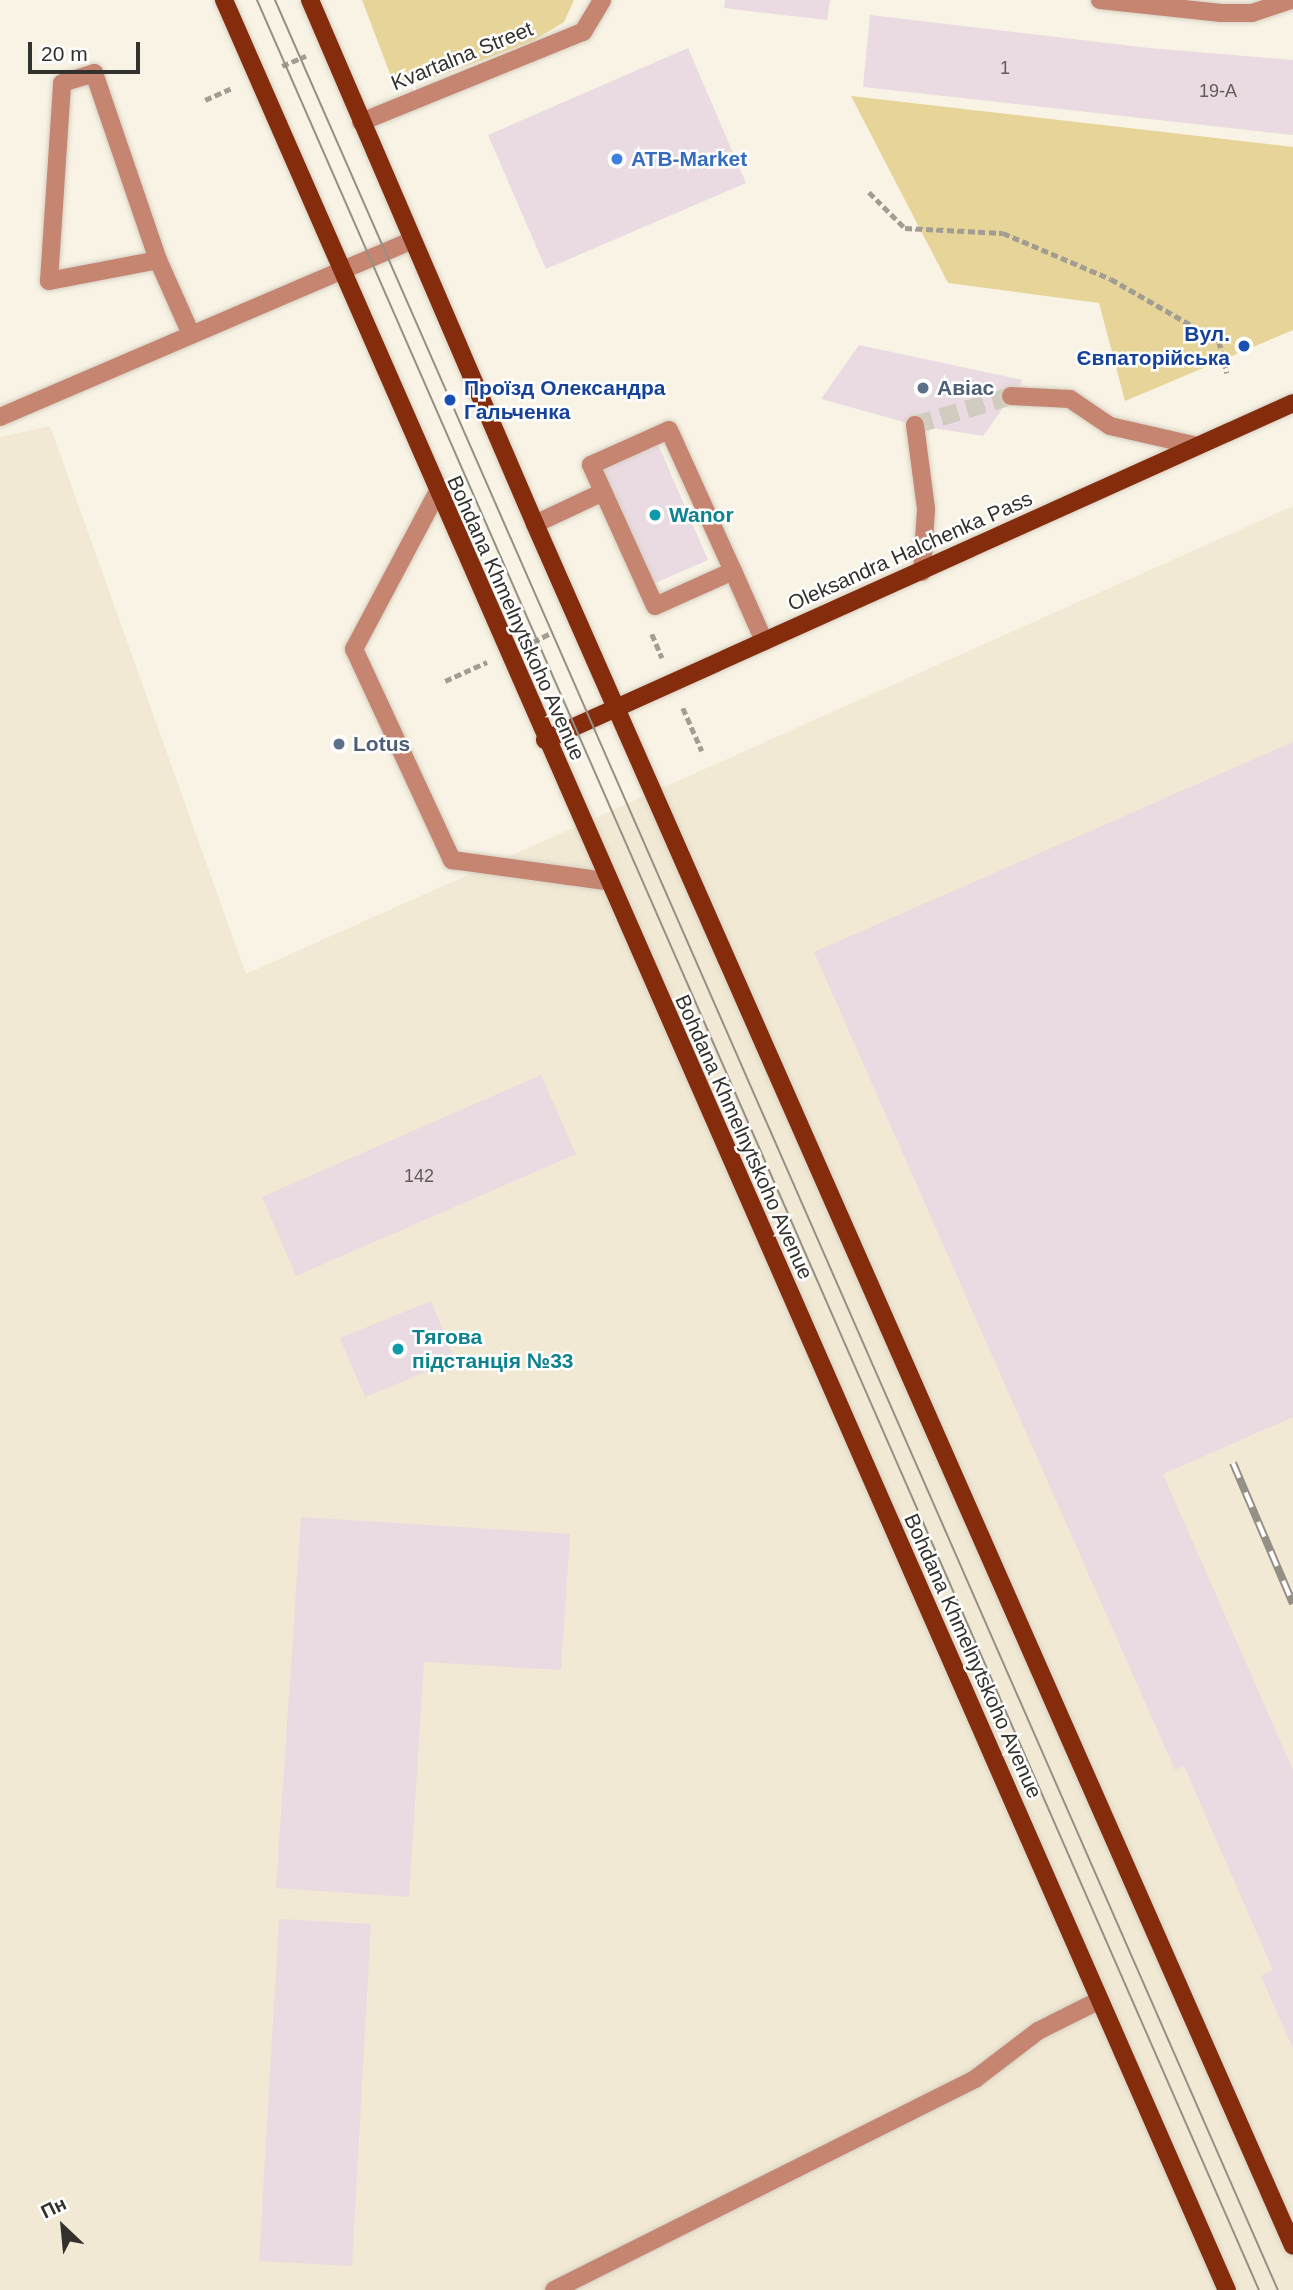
<!DOCTYPE html>
<meta charset="utf-8">
<style>
body{margin:0}
#map{position:relative;width:1293px;height:2290px;overflow:hidden;background:#f8f3e4;font-family:Helvetica,sans-serif}
div>[style]{position:absolute}
[style*='--x']{left:calc(var(--x)*1px);top:calc(var(--y)*1px);width:calc(var(--w)*1px);rotate:calc(var(--a)*1deg)}
.built>*{inset:0;background:#f1e9d3}
.green>*{inset:0;background:#e7d499}
.building>*{inset:0;background:#eadae2}
.minor-tunnel>*{height:18px;margin-top:-9px;transform-origin:0;background:repeating-linear-gradient(90deg,#d1ccbf 0 18px,transparent 0 27px)}
.path>*{height:4.5px;margin-top:-2.25px;transform-origin:0;background:repeating-linear-gradient(90deg,#a19d92 0 7px,transparent 0 10.5px)}
.roads{filter:drop-shadow(0 0 2px #d5d0c3) drop-shadow(0 0 2px #d5d0c3)}
.minor>*{height:18px;margin:-9px;padding:0 9px;transform-origin:9px;border-radius:9px;background:#c58571}
.major>*{height:18px;margin:-9px;padding:0 9px;transform-origin:9px;border-radius:9px;background:#852c0c}
.tram>*{height:2px;margin:-1px;padding:0 1px;transform-origin:1px;border-radius:1px;background:#949086}
.rail>*{height:8px;margin-top:-4px;transform-origin:0;background:repeating-linear-gradient(90deg,#fff 0 16px,#949086 0 32px);box-sizing:border-box;border-block:2px solid #949086}
.dots>*{width:19px;height:19px;translate:-50% -50%;box-sizing:border-box;border:4px solid #fff;border-radius:50%}
span{translate:-50% -50%;white-space:nowrap;text-align:center;line-height:1.15;-webkit-text-stroke:5px #fff;paint-order:stroke}
.number-label{font-size:18px;color:#615b5a}
.number-label span{-webkit-text-stroke-width:0}
.street-label{font-size:21px;color:#33312c}
.shop-label{font-size:21px;color:#366cbe;font-weight:700}
.left{translate:0 -50%;text-align:left}
.transit-label{font-size:21px;color:#164399;font-weight:700}
.right{translate:-100% -50%;text-align:right}
.service-label{font-size:21px;color:#4e5e75;font-weight:700}
.culture-label{font-size:21px;color:#0d838f;font-weight:700}
.north{position:absolute;left:28px;top:2192px;width:70px;height:70px;-webkit-text-stroke:5px #fff;paint-order:stroke;rotate:334deg;font-size:19px;font-weight:700;line-height:28px;text-align:center;color:#33312c}
.north::after{content:'';display:block;margin:auto;width:24px;height:32px;background:#33312c;clip-path:polygon(50% 0,100% 100%,50% 72%,0 100%)}
.scale{position:absolute;left:28px;top:42px;width:112px;height:32px;box-sizing:border-box;border:4px solid #33312c;border-top:0;padding-left:9px;font-size:21px;line-height:24px;white-space:nowrap;color:#33312c;-webkit-text-stroke:5px #fff;paint-order:stroke}
</style>
<div id="map">
<div class="built">
<i style="clip-path:polygon(50px 426px,246px 974px,1293px 506px,1293px 2290px,0 2290px,0 437px)"></i>
</div>
<div class="green">
<i style="clip-path:polygon(362px 0,574px 0,564px 22px,531px 42px,439px 76px,395px 87px)"></i>
<i style="clip-path:polygon(851px 96px,1293px 147px,1293px 330px,1125px 401px,1099px 303px,948px 283px)"></i>
</div>
<div class="building">
<i style="clip-path:polygon(725px 0,830px 0,827px 20px,724px 8px)"></i>
<i style="clip-path:polygon(870px 15px,1149px 48px,1293px 60px,1293px 135px,863px 87px)"></i>
<i style="clip-path:polygon(688px 48px,746px 183px,546px 269px,488px 135px)"></i>
<i style="clip-path:polygon(859px 345px,1023px 380px,983px 436px,915px 425px,821px 399px)"></i>
<i style="clip-path:polygon(658px 444px,708px 560px,653px 584px,601px 469px)"></i>
<i style="clip-path:polygon(1293px 742px,1293px 1417px,1163px 1474px,1293px 1770px,1293px 2049px,1261px 1976px,1273px 1970px,1184px 1766px,1175px 1770px,814px 952px)"></i>
<i style="clip-path:polygon(541px 1075px,576px 1154px,296px 1276px,262px 1197px)"></i>
<i style="clip-path:polygon(431px 1301px,455px 1360px,365px 1397px,340px 1338px)"></i>
<i style="clip-path:polygon(301px 1517px,570px 1534px,561px 1670px,424px 1662px,409px 1897px,276px 1888px)"></i>
<i style="clip-path:polygon(279px 1919px,371px 1924px,352px 2266px,259px 2261px)"></i>
</div>
<div class="minor-tunnel">
<i style="--x:915;--y:425;--w:100;--a:-16.8"></i>
</div>
<div class="path">
<i style="--x:282;--y:66;--w:26;--a:-23"></i>
<i style="--x:205;--y:100;--w:30;--a:-24"></i>
<i style="--x:869;--y:192;--w:51;--a:45"></i>
<i style="--x:905;--y:228;--w:98;--a:2.9"></i>
<i style="--x:1003;--y:233;--w:117;--a:23.1"></i>
<i style="--x:1111;--y:279;--w:125;--a:29.9"></i>
<i style="--x:1219;--y:341;--w:33;--a:76"></i>
<i style="--x:652;--y:634;--w:26;--a:67"></i>
<i style="--x:533;--y:642;--w:22;--a:-27"></i>
<i style="--x:445;--y:681;--w:46;--a:-24.3"></i>
<i style="--x:683;--y:708;--w:47;--a:66.2"></i>
</div>
<div class="roads">
<div class="minor">
<i style="--x:1100;--y:0;--w:122;--a:6.1"></i>
<i style="--x:1221;--y:13;--w:31;--a:0"></i>
<i style="--x:1252;--y:13;--w:41;--a:-18.4"></i>
<i style="--x:361;--y:122;--w:240;--a:-22.1"></i>
<i style="--x:583;--y:32;--w:37;--a:-59"></i>
<i style="--x:158;--y:260;--w:111;--a:169.1"></i>
<i style="--x:49;--y:281;--w:198;--a:-86.2"></i>
<i style="--x:62;--y:83;--w:34;--a:-17"></i>
<i style="--x:94;--y:73;--w:198;--a:71.1"></i>
<i style="--x:158;--y:260;--w:81;--a:66"></i>
<i style="--x:1011;--y:396;--w:59;--a:2.9"></i>
<i style="--x:1070;--y:399;--w:48;--a:34"></i>
<i style="--x:1110;--y:426;--w:90;--a:12.8"></i>
<i style="--x:0;--y:417;--w:448;--a:-23.2"></i>
<i style="--x:915;--y:425;--w:85;--a:82.5"></i>
<i style="--x:926;--y:509;--w:63;--a:93.6"></i>
<i style="--x:437;--y:493;--w:177;--a:118"></i>
<i style="--x:354;--y:649;--w:233;--a:65.1"></i>
<i style="--x:452;--y:860;--w:155;--a:7.8"></i>
<i style="--x:535;--y:524;--w:75;--a:-25.2"></i>
<i style="--x:733;--y:571;--w:85;--a:155.8"></i>
<i style="--x:655;--y:606;--w:155;--a:-114.4"></i>
<i style="--x:591;--y:465;--w:85;--a:-24.2"></i>
<i style="--x:669;--y:430;--w:155;--a:65.6"></i>
<i style="--x:733;--y:571;--w:77;--a:66.1"></i>
<i style="--x:554;--y:2290;--w:471;--a:-26.6"></i>
<i style="--x:975;--y:2079;--w:79;--a:-37.3"></i>
<i style="--x:1038;--y:2031;--w:69;--a:-26.6"></i>
</div>
<div class="major">
<i style="--x:224;--y:0;--w:2500;--a:66.35"></i>
<i style="--x:310;--y:0;--w:570;--a:66.76"></i>
<i style="--x:535;--y:524;--w:1881;--a:66.24"></i>
<i style="--x:545;--y:740;--w:820;--a:-24.25"></i>
</div>
</div>
<div class="tram">
<i style="--x:257;--y:0;--w:2500;--a:66.37"></i>
<i style="--x:275;--y:0;--w:2500;--a:66.35"></i>
</div>
<div class="rail">
<i style="--x:1233;--y:1463;--w:153;--a:66.9"></i>
</div>
<div class="dots">
<i style="left:617px;top:159px;background:#3f7fe0"></i>
<i style="left:1244px;top:346px;background:#1a4fb4"></i>
<i style="left:923px;top:388px;background:#5c6f8a"></i>
<i style="left:450px;top:400px;background:#1a4fb4"></i>
<i style="left:655px;top:515px;background:#0f9aa8"></i>
<i style="left:339px;top:744px;background:#5c6f8a"></i>
<i style="left:398px;top:1349px;background:#0f9aa8"></i>
</div>
<div class="number-label">
<span style="left:1005px;top:68px">1</span>
<span style="left:1218px;top:91px">19-А</span>
<span style="left:419px;top:1176px">142</span>
</div>
<div class="street-label">
<span style="left:462px;top:56px;rotate:-22deg">Kvartalna Street</span>
<span style="left:910px;top:551px;rotate:-24deg">Oleksandra Halchenka Pass</span>
<span style="left:516px;top:618px;rotate:66deg">Bohdana Khmelnytskoho Avenue</span>
<span style="left:744px;top:1137px;rotate:66deg">Bohdana Khmelnytskoho Avenue</span>
<span style="left:973px;top:1656px;rotate:66deg">Bohdana Khmelnytskoho Avenue</span>
</div>
<div class="shop-label">
<span class="left" style="left:631px;top:159px">ATB-Market</span>
</div>
<div class="transit-label">
<span class="right" style="left:1230px;top:346px">Вул.<br>Євпаторійська</span>
<span class="left" style="left:464px;top:400px">Проїзд Олександра<br>Гальченка</span>
</div>
<div class="service-label">
<span class="left" style="left:937px;top:388px">Авіас</span>
<span class="left" style="left:353px;top:744px">Lotus</span>
</div>
<div class="culture-label">
<span class="left" style="left:669px;top:515px">Wanor</span>
<span class="left" style="left:412px;top:1349px">Тягова<br>пiдстанцiя №33</span>
</div>
<div class="north">Пн</div>
<div class="scale">20 m</div>
</div>
